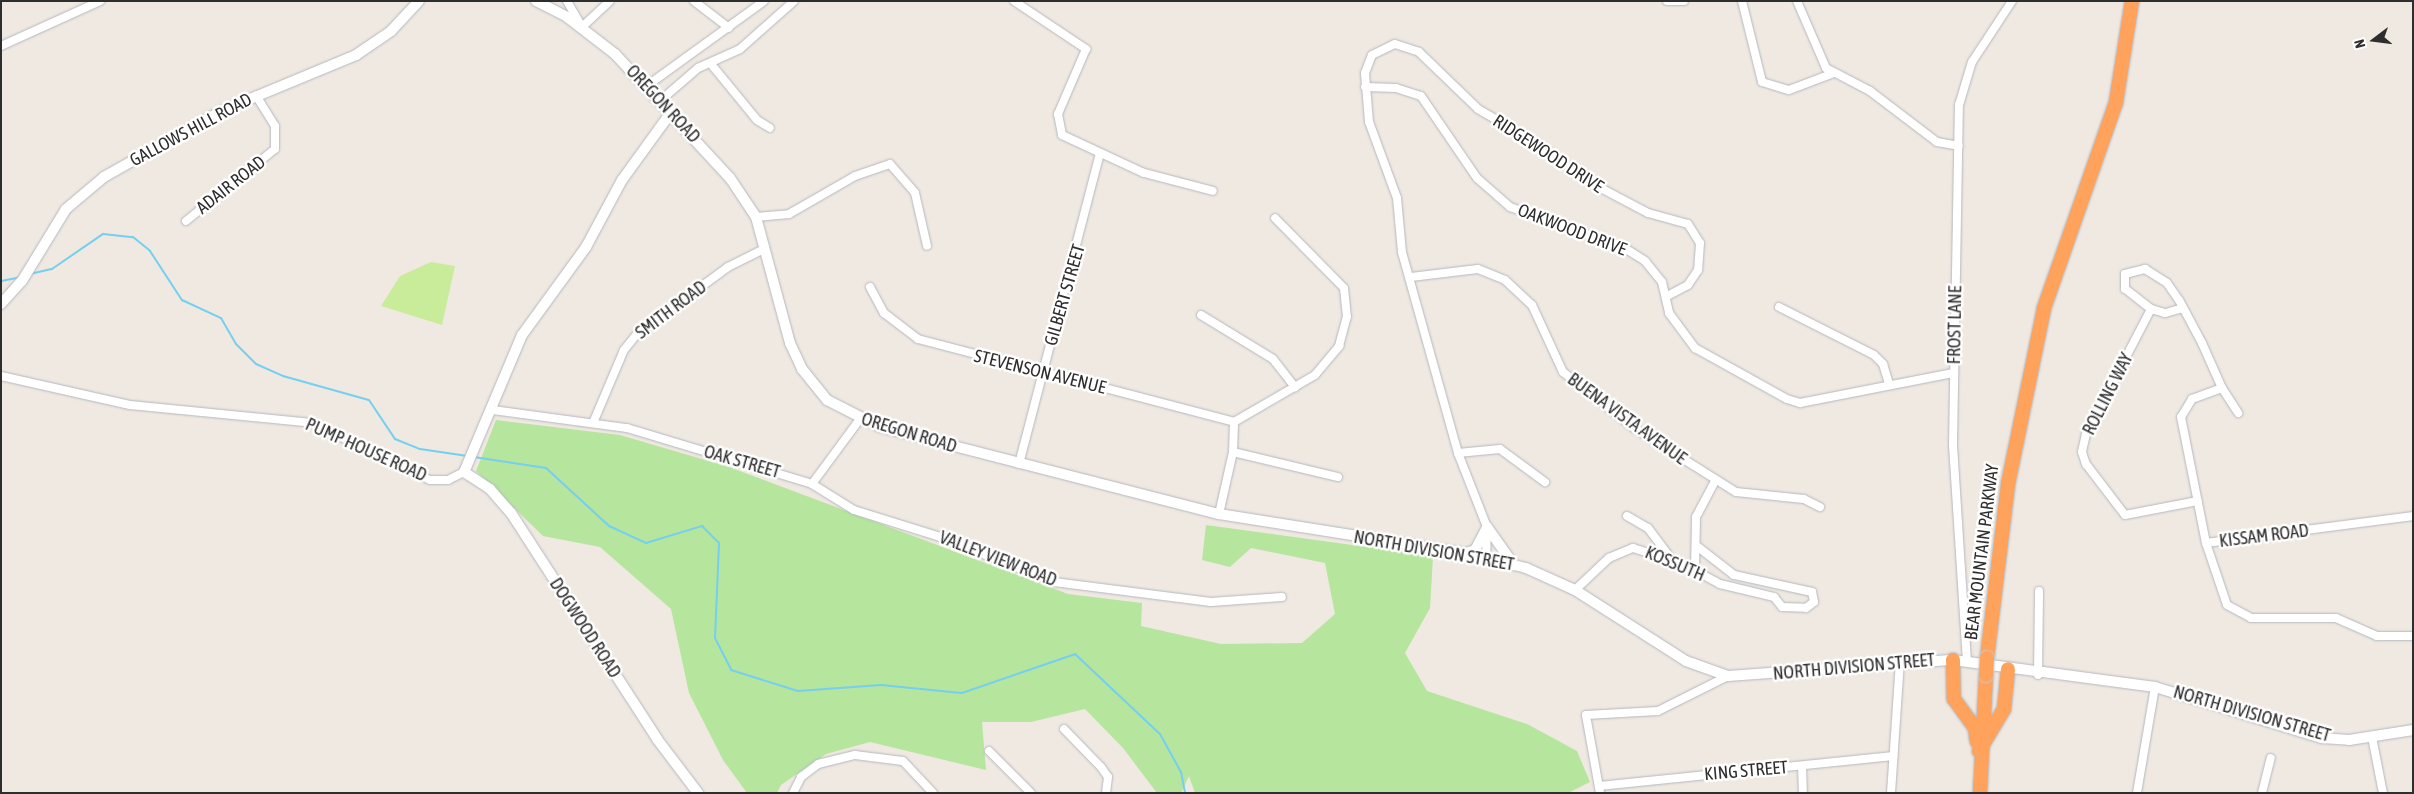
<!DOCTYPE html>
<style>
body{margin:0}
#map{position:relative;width:2414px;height:794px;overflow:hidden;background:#efe9e1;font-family:"Asap Condensed",sans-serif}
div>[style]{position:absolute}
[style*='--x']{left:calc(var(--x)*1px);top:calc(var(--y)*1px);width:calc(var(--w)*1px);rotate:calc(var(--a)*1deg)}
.green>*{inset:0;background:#b6e59e}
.pitch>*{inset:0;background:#c9ec9a}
.stream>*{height:2px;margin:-1px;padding:0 1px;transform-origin:1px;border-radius:1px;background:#75cff0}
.roads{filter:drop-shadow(0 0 1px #b4b7c1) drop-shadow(0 0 1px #b4b7c1)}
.street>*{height:8px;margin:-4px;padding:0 4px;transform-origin:4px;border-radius:4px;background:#fff}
.secondary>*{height:10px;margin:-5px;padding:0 5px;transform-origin:5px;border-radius:5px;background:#fff}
.highway>*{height:14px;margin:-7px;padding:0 7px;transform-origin:7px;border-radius:7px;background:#ffa35c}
.bridges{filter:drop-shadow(0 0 1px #c9c9c9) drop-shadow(0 0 1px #c9c9c9)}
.highway-bridge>*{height:14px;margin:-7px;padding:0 7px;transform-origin:7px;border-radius:7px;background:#ffa35c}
span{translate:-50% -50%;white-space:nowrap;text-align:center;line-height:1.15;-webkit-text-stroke:5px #fff;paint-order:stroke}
.street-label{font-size:18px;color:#2e2e2e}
.frame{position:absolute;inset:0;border:2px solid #2e2e2e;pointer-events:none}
.north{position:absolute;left:2349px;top:15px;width:50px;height:50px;-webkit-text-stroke:4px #fff;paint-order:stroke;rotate:255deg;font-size:14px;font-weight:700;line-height:20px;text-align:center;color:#2e2e2e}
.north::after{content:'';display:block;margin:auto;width:18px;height:22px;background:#2e2e2e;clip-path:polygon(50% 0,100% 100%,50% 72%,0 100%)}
</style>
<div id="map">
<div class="green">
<i style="clip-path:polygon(496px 420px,620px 435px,729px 467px,1068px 594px,1142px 603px,1141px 626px,1221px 644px,1302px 643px,1335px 614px,1325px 563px,1251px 548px,1230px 567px,1202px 560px,1206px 525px,1433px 556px,1430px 608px,1405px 653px,1427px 691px,1527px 724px,1577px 751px,1590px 782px,1568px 793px,1195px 793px,1189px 776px,1181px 793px,1157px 793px,1123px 748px,1085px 709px,1031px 722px,982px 722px,986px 770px,870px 742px,826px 754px,781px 785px,777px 793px,747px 793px,723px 760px,689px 693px,671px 609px,600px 547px,543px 536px,476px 471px)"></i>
</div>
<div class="pitch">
<i style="clip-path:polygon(431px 262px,455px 266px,442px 325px,381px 306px,400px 276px)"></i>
</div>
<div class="stream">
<i style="--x:30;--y:274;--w:23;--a:-13"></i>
<i style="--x:52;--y:269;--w:62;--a:-34.5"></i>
<i style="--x:103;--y:234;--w:30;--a:6"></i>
<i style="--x:133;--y:237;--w:22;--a:39"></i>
<i style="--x:150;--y:251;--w:59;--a:56.9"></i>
<i style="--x:182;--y:300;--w:43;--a:24.8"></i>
<i style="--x:221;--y:318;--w:30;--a:60"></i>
<i style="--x:236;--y:344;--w:28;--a:45"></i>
<i style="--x:256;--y:364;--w:30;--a:24"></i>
<i style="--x:283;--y:376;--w:89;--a:15.6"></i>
<i style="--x:369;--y:400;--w:47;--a:56.3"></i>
<i style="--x:395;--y:439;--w:27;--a:22"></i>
<i style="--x:420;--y:449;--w:48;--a:8.5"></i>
<i style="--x:1;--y:281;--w:20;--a:-11"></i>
<i style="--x:474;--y:457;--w:73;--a:8.7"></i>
<i style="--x:546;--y:468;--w:86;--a:42.6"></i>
<i style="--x:609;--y:526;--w:41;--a:24.7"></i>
<i style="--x:646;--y:543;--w:59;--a:-16.9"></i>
<i style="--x:702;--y:526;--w:24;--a:45"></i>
<i style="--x:719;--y:543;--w:95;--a:92.4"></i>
<i style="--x:715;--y:638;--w:36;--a:63"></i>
<i style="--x:731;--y:670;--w:70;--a:17.4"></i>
<i style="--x:798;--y:691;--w:83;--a:-4.1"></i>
<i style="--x:881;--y:685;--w:81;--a:5.6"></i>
<i style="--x:962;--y:693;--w:120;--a:-19"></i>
<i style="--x:1075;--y:654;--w:117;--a:43.3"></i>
<i style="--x:1160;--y:734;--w:43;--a:61.1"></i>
<i style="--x:1181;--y:772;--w:21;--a:79"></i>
</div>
<div class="roads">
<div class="street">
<i style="--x:567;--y:1;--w:30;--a:60"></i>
<i style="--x:582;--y:27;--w:38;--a:-43"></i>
<i style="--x:694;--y:1;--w:44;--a:37.6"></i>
<i style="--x:1014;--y:1;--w:87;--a:33.7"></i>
<i style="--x:1086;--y:49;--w:71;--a:113.3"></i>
<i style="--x:1058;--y:114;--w:21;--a:79"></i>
<i style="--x:1062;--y:135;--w:90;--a:24.9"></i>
<i style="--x:1144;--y:173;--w:71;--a:14.6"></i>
<i style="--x:1667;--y:1;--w:17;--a:0"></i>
<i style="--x:1742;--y:1;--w:83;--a:76.1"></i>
<i style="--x:1762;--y:82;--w:28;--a:17"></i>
<i style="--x:1789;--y:90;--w:48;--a:-20.7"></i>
<i style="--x:1797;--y:1;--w:73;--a:66.6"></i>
<i style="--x:1826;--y:68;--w:50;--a:27.6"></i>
<i style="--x:1870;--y:91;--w:84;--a:37.3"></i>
<i style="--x:1937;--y:142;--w:22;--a:10"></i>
<i style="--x:1;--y:46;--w:109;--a:-24.4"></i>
<i style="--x:711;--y:64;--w:72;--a:50.6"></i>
<i style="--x:757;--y:120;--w:15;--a:32"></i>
<i style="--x:648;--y:85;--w:143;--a:-35.9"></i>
<i style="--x:1365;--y:87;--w:31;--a:2"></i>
<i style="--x:1396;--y:88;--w:26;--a:18"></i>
<i style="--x:1421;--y:96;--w:99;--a:55.7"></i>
<i style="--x:1477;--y:178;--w:44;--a:41.3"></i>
<i style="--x:1510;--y:207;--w:120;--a:19.5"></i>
<i style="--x:1623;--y:247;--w:26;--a:32"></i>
<i style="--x:1645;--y:261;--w:27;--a:51"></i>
<i style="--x:1662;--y:282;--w:32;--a:77"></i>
<i style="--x:1669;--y:313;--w:44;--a:53.4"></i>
<i style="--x:1695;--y:348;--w:105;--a:29"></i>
<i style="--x:1787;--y:399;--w:14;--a:17"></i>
<i style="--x:1800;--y:403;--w:156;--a:-11.1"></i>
<i style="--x:661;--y:100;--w:49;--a:-40.9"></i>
<i style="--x:698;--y:68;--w:46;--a:-24.3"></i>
<i style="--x:740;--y:49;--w:72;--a:-41.6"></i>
<i style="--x:756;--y:217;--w:33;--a:-5"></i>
<i style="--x:789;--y:214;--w:76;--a:-29.9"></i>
<i style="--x:855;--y:176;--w:37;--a:-19"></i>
<i style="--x:890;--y:164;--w:38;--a:49"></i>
<i style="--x:915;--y:193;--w:54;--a:77.2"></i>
<i style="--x:186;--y:221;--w:114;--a:-39"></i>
<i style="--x:275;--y:149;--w:23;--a:-90"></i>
<i style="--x:275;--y:126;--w:36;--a:-122"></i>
<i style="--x:1411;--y:277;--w:67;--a:-6.8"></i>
<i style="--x:1478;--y:269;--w:29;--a:22"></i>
<i style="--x:1505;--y:280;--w:37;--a:43"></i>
<i style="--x:1532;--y:305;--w:74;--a:65.2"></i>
<i style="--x:1563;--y:372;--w:90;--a:38.3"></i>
<i style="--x:1634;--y:428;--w:120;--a:32.1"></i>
<i style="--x:1736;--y:492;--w:68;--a:5.9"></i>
<i style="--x:1804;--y:499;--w:18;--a:27"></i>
<i style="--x:870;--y:287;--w:30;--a:62"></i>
<i style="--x:884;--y:313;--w:43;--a:37.4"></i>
<i style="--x:918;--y:339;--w:327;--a:14.7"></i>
<i style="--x:1779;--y:307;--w:106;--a:26.8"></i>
<i style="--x:1874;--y:355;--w:13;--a:45"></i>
<i style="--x:1883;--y:364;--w:21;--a:73"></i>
<i style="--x:2183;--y:308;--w:19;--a:164"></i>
<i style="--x:2165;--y:313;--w:15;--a:-164"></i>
<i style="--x:2151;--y:309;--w:33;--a:-142"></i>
<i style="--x:2125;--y:289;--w:15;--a:-90"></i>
<i style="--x:2125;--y:274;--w:21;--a:-14"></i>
<i style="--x:2145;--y:269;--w:26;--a:32"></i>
<i style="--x:2167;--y:283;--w:21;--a:55"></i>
<i style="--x:2179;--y:300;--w:49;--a:61.9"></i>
<i style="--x:2202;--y:343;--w:49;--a:66"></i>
<i style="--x:2222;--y:388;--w:30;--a:57"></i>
<i style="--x:2151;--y:309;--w:141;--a:117.5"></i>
<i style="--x:2086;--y:434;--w:18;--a:103"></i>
<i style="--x:2082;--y:452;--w:13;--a:72"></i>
<i style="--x:2086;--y:464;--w:64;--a:52.6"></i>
<i style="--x:2125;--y:515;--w:74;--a:-10.9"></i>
<i style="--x:1201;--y:315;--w:84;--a:31.4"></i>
<i style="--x:1273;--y:359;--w:36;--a:52"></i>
<i style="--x:1;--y:376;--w:132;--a:12.7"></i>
<i style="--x:130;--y:405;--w:183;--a:5.6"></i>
<i style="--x:312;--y:423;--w:131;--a:25.8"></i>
<i style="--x:430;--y:480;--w:18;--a:0"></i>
<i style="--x:448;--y:480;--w:18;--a:-27"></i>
<i style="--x:2222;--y:388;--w:32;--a:160"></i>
<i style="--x:2192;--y:399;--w:21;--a:121"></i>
<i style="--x:2181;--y:417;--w:128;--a:78.8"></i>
<i style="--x:2206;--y:543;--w:65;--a:71.3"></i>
<i style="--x:2227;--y:605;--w:27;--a:28"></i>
<i style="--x:2251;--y:618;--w:85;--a:0"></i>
<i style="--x:2336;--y:618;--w:45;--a:23.7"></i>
<i style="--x:2377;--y:636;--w:36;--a:0"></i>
<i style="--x:493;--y:410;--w:135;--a:7.7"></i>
<i style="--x:627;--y:428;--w:193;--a:16.8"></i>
<i style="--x:812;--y:484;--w:81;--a:-53.6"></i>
<i style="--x:1234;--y:422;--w:94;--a:-30.1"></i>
<i style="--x:1315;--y:375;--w:38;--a:-50"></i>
<i style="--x:1339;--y:346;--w:30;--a:-75"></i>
<i style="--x:1347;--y:317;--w:29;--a:-96"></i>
<i style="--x:1344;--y:288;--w:98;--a:-134.6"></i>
<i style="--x:593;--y:423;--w:79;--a:-67"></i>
<i style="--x:624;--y:350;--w:21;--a:-51"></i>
<i style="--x:637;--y:334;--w:113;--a:-36.4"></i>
<i style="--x:728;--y:267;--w:40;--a:-26.6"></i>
<i style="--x:1233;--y:452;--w:108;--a:13.4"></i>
<i style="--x:1458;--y:453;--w:42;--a:-5.4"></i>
<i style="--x:1500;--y:449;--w:56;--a:36.3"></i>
<i style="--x:1019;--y:464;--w:320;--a:-75.4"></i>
<i style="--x:812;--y:484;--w:49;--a:31.8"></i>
<i style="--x:854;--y:510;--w:90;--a:17.4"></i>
<i style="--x:940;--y:537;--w:123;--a:21.5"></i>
<i style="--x:1054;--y:582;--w:158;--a:7.3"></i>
<i style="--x:1211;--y:602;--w:71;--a:-4"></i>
<i style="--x:1219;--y:514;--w:64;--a:-77.3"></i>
<i style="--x:1233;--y:452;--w:30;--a:-88"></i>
<i style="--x:1627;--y:516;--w:24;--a:30"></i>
<i style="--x:1648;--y:528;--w:40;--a:53"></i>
<i style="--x:2206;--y:543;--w:209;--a:-7.4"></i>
<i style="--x:1486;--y:558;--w:31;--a:-88"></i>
<i style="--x:1487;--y:527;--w:79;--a:-111.4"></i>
<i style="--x:1458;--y:453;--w:209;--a:-105.6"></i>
<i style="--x:1402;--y:252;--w:54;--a:-95.3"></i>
<i style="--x:1397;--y:198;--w:81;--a:-110.2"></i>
<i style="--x:1369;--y:122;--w:49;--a:-94.7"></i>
<i style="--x:1365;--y:73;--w:19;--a:-69"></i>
<i style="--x:1372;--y:55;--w:25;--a:-26"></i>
<i style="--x:1395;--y:44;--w:25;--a:18"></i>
<i style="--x:1419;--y:52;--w:82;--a:44"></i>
<i style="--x:1478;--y:109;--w:69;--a:30.3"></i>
<i style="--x:1538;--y:144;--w:70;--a:35.7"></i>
<i style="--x:1595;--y:185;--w:60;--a:27.8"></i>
<i style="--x:1648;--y:213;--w:41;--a:15.4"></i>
<i style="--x:1688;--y:224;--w:22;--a:58"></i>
<i style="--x:1700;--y:243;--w:27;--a:94"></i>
<i style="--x:1698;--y:270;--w:18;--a:124"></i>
<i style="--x:1688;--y:285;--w:24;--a:152"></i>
<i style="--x:1695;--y:570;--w:53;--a:-88.9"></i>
<i style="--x:1696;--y:517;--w:40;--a:-62"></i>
<i style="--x:1575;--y:590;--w:47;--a:-43.3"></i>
<i style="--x:1609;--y:558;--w:26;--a:-23"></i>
<i style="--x:1633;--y:548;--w:52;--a:17.7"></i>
<i style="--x:1683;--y:564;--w:42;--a:28.4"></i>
<i style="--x:1720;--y:584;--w:56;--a:13.5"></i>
<i style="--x:1774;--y:597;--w:13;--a:51"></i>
<i style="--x:1782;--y:607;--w:24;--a:2"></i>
<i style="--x:1806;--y:608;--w:10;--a:-37"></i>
<i style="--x:1814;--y:602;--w:10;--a:-101"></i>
<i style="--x:1812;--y:592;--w:80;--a:-167.7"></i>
<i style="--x:1734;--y:575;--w:46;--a:-142.1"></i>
<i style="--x:1967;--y:662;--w:218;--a:-93.7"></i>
<i style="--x:1953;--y:444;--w:339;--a:-89"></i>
<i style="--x:1959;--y:105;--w:45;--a:-73.2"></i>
<i style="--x:1972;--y:62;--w:73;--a:-56.7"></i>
<i style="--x:2038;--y:675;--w:84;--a:-89.3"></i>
<i style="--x:1064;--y:729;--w:53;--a:45.8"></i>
<i style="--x:1101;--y:767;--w:12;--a:55"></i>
<i style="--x:1108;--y:777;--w:16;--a:97"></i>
<i style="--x:2372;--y:737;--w:57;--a:78.9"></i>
<i style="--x:989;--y:751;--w:59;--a:45"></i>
<i style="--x:1802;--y:766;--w:27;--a:88"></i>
<i style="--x:1599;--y:786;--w:296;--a:-5.8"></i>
<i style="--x:793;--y:793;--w:18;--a:-63"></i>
<i style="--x:801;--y:777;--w:21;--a:-37"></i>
<i style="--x:818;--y:764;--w:38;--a:-14"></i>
<i style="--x:855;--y:755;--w:48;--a:7.1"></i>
<i style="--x:903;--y:761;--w:44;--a:46.8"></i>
<i style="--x:1600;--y:793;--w:79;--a:-100.2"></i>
<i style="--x:1586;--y:715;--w:72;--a:-3.2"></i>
<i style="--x:1658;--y:711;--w:78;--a:-26.6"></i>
<i style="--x:1891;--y:793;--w:131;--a:-86.1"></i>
<i style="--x:2137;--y:793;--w:108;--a:-80.4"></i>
<i style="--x:2262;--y:793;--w:36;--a:-76"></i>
</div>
<div class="secondary">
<i style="--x:536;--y:1;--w:35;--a:27"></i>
<i style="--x:567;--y:17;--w:61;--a:37.6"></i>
<i style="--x:615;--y:54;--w:169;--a:47.2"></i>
<i style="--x:730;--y:178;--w:47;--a:56.3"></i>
<i style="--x:756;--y:217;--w:131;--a:74.9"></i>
<i style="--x:790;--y:343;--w:29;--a:65"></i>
<i style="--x:802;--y:369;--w:40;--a:51"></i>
<i style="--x:827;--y:400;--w:59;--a:27"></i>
<i style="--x:880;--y:427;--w:350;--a:14.4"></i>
<i style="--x:1219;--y:514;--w:250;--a:9"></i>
<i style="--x:1466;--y:553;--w:62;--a:14"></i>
<i style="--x:1526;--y:568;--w:54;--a:24.2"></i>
<i style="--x:1575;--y:590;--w:132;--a:32.6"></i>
<i style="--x:1686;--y:661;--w:45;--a:19.7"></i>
<i style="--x:1728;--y:676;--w:226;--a:-4.1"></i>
<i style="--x:1953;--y:660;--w:204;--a:7.6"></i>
<i style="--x:2155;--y:687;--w:175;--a:17"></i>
<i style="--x:2322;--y:738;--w:27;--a:4"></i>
<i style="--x:2349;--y:740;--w:65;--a:-8.9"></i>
<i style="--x:672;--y:111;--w:85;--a:125.9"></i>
<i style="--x:622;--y:180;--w:76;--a:118.2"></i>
<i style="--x:586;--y:247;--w:109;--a:126"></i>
<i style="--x:522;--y:335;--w:149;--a:112.9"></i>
<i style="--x:464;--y:472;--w:31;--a:33"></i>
<i style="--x:490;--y:489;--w:32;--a:49"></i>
<i style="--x:511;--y:513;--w:269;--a:57.1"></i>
<i style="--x:657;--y:739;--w:68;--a:52.8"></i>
<i style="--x:1;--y:304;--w:31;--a:-48"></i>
<i style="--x:22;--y:281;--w:84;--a:-58.6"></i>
<i style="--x:66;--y:209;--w:50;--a:-40.1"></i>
<i style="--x:104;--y:177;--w:134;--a:-29.4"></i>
<i style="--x:221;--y:111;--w:146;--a:-22.5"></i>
<i style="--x:356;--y:55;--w:42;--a:-34.4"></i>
<i style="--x:391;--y:31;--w:41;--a:-47"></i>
<i style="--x:1487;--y:527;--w:47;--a:54.6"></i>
<i style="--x:1466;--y:553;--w:9;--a:-18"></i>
<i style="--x:1475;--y:550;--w:26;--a:-62"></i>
</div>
<div class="highway">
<i style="--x:1987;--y:658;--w:175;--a:-83.1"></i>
<i style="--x:2008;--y:484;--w:180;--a:-78.4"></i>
<i style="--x:2044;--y:308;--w:218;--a:-70.7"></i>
<i style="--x:2116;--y:102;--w:102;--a:-81"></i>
<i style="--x:1953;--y:660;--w:39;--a:89"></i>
<i style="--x:1954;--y:699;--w:36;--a:54"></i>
<i style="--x:1975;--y:728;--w:14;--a:82"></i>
<i style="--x:1979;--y:751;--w:49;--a:-59.2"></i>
<i style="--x:2004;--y:709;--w:40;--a:-84.3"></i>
<i style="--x:1980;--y:793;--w:118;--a:-87.1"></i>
</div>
</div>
<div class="bridges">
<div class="highway-bridge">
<i style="--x:1986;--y:675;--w:17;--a:-87"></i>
</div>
</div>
<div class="street-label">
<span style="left:663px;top:104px;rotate:47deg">OREGON ROAD</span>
<span style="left:191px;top:130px;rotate:-28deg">GALLOWS HILL ROAD</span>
<span style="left:1548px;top:154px;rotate:33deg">RIDGEWOOD DRIVE</span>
<span style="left:231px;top:185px;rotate:-38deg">ADAIR ROAD</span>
<span style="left:1572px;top:230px;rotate:21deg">OAKWOOD DRIVE</span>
<span style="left:1065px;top:295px;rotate:-74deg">GILBERT STREET</span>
<span style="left:671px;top:310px;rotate:-37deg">SMITH ROAD</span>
<span style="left:1955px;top:325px;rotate:-89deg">FROST LANE</span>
<span style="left:1040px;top:372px;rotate:14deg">STEVENSON AVENUE</span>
<span style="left:2108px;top:394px;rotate:-63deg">ROLLING WAY</span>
<span style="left:1627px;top:419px;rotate:36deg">BUENA VISTA AVENUE</span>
<span style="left:909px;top:433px;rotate:17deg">OREGON ROAD</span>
<span style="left:366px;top:450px;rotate:24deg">PUMP HOUSE ROAD</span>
<span style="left:742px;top:462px;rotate:16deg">OAK STREET</span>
<span style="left:2264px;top:536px;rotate:-7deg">KISSAM ROAD</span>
<span style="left:1434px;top:551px;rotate:10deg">NORTH DIVISION STREET</span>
<span style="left:1982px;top:552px;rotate:-83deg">BEAR MOUNTAIN PARKWAY</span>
<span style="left:998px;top:559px;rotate:21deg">VALLEY VIEW ROAD</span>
<span style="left:1675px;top:564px;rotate:23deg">KOSSUTH</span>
<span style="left:585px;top:628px;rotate:57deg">DOGWOOD ROAD</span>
<span style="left:1854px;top:667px;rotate:-5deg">NORTH DIVISION STREET</span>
<span style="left:2252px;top:714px;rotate:16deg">NORTH DIVISION STREET</span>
<span style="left:1746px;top:771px;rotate:-5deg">KING STREET</span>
</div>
<div class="frame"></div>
<div class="north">N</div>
</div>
